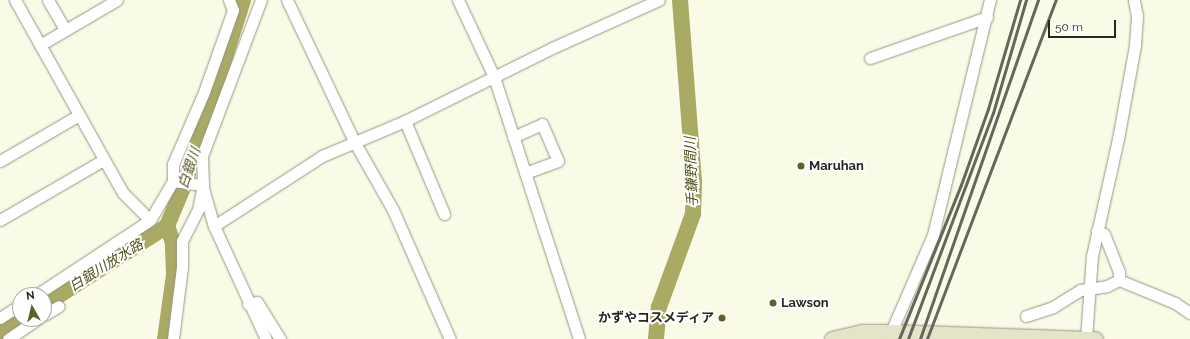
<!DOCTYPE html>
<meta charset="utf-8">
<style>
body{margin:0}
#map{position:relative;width:1190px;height:339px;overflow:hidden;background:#fafbe7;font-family:Raleway,"Noto Sans JP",sans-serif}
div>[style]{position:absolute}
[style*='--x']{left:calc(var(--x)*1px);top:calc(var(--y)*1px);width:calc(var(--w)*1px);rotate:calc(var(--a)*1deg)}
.river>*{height:16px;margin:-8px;padding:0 8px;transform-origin:8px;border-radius:8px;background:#a9aa63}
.roads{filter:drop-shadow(0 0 1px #959684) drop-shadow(0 0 1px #959684)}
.street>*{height:11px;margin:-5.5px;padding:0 5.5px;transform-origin:5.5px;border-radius:5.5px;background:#fff}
.secondary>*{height:15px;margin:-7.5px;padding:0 7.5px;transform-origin:7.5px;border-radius:7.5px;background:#e4e4c9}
.rail>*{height:2.5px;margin:-1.25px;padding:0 1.25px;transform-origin:1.25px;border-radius:1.25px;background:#66675c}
.dots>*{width:11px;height:11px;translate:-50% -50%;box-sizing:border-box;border:2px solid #fff;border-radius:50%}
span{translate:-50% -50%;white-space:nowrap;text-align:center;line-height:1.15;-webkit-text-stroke:4px #fff;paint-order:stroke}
.poi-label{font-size:13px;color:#272820;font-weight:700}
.left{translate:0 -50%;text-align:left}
.right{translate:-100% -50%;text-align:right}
.water-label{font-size:14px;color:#50501a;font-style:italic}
.north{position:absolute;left:12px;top:287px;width:40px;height:40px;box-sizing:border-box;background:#fff;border:1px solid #a9a9a6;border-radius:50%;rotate:352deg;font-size:11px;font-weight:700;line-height:16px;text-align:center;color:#272820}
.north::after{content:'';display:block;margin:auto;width:14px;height:18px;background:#5f5f2d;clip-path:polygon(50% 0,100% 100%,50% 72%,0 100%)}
.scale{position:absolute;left:1048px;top:20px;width:68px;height:18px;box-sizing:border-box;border:2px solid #272820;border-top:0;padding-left:5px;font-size:12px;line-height:14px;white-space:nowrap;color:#272820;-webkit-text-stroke:3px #fff;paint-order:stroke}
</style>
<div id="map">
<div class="river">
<i style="--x:44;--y:305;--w:146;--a:-32.7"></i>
<i style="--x:0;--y:332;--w:24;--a:-33"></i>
<i style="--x:165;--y:339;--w:65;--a:-82"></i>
<i style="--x:174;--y:275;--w:32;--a:-92"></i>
<i style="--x:173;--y:243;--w:18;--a:-109"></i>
<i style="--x:167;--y:226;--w:47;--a:-67.3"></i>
<i style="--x:185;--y:183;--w:192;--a:-72.4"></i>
<i style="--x:656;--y:339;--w:32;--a:-85"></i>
<i style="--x:659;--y:307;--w:99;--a:-69.9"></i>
<i style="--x:693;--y:214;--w:32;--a:-88"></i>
<i style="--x:694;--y:182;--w:183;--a:-94.4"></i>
</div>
<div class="roads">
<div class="street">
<i style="--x:15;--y:0;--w:221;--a:60.8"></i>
<i style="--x:123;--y:193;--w:38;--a:45"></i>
<i style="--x:48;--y:0;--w:34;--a:60"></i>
<i style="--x:287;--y:0;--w:158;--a:64.6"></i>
<i style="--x:355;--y:143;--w:77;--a:60.4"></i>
<i style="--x:393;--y:210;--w:141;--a:66.2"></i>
<i style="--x:458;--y:0;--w:85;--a:64.9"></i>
<i style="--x:494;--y:77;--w:275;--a:72"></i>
<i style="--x:40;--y:45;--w:89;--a:-30.3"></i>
<i style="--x:870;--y:58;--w:124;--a:-19.3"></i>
<i style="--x:405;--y:121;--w:101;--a:67.2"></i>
<i style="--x:513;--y:137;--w:32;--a:-24"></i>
<i style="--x:542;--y:124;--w:40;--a:66.6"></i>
<i style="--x:558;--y:161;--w:35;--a:160"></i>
<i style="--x:0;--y:161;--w:91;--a:-30.2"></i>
<i style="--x:173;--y:181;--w:30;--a:8"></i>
<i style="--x:203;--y:188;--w:40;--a:74"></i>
<i style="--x:214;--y:226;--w:124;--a:65.3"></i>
<i style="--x:0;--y:220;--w:119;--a:-30.2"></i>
<i style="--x:214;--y:226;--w:129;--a:-32.9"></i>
<i style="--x:322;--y:156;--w:90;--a:-22.9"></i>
<i style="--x:405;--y:121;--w:164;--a:-26.4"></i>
<i style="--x:552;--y:48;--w:117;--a:-24.2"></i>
<i style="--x:1119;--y:280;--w:61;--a:22.3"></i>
<i style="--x:1175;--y:303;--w:18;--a:34"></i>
<i style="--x:36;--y:295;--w:136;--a:-33.3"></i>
<i style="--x:150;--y:220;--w:45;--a:-59.5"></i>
<i style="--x:173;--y:181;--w:17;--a:-90"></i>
<i style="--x:173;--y:164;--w:78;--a:-66.7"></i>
<i style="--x:204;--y:92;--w:87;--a:-70.5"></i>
<i style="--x:233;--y:10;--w:11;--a:-112"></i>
<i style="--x:248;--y:304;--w:9;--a:-13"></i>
<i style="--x:257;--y:302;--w:44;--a:58.1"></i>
<i style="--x:44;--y:315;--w:17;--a:-31"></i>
<i style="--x:1026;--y:316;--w:28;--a:-18"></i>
<i style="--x:1053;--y:307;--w:32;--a:-32"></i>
<i style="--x:1080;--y:290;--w:27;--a:-8"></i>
<i style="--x:1107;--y:286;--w:13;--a:-27"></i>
<i style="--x:1119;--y:280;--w:8;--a:-90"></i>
<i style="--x:1119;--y:272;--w:41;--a:-111.5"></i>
<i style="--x:1104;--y:234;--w:8;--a:-157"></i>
<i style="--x:0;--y:318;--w:24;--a:-33"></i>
<i style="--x:891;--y:332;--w:106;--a:-66.6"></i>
<i style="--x:933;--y:235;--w:242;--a:-76.4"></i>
<i style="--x:8;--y:339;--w:36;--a:-34"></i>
<i style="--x:173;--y:339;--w:73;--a:-82.9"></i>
<i style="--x:182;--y:267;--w:26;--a:-90"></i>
<i style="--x:182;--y:241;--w:35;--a:-63"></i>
<i style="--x:198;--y:210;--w:25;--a:-79"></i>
<i style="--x:203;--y:185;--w:29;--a:-92"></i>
<i style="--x:202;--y:156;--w:167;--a:-69.3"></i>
<i style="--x:1086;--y:339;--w:83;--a:-85.9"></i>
<i style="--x:1092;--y:256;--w:120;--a:-77.5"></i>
<i style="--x:1118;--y:139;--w:96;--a:-79.7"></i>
<i style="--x:1135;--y:45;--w:29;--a:-86"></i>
<i style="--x:1137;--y:16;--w:16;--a:-101"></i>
</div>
<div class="secondary">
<i style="--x:832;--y:339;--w:31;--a:-13"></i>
<i style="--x:862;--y:332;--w:29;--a:0"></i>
<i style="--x:891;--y:332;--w:204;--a:2"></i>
</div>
</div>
<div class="rail">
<i style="--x:899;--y:339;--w:166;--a:-68.1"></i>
<i style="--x:961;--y:185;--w:81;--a:-70.4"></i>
<i style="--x:988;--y:109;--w:114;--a:-73.6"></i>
<i style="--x:908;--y:339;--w:241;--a:-69.4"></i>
<i style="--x:993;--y:113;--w:118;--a:-73.7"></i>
<i style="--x:920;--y:339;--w:359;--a:-70.8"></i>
<i style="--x:927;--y:339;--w:363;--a:-69.2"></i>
</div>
<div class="dots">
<i style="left:801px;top:166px;background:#5f5f2d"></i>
<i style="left:773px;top:303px;background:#5f5f2d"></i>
<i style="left:722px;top:318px;background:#5f5f2d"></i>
</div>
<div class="poi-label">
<span class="left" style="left:809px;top:166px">Maruhan</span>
<span class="left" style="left:781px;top:303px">Lawson</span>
<span class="right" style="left:714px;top:318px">かずやコスメディア</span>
</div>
<div class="water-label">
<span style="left:189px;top:168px;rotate:-71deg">白銀川</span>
<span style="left:691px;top:172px;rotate:-92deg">手鎌野間川</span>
<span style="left:106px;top:265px;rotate:-32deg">白銀川放水路</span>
</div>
<div class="north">N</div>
<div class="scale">50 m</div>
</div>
